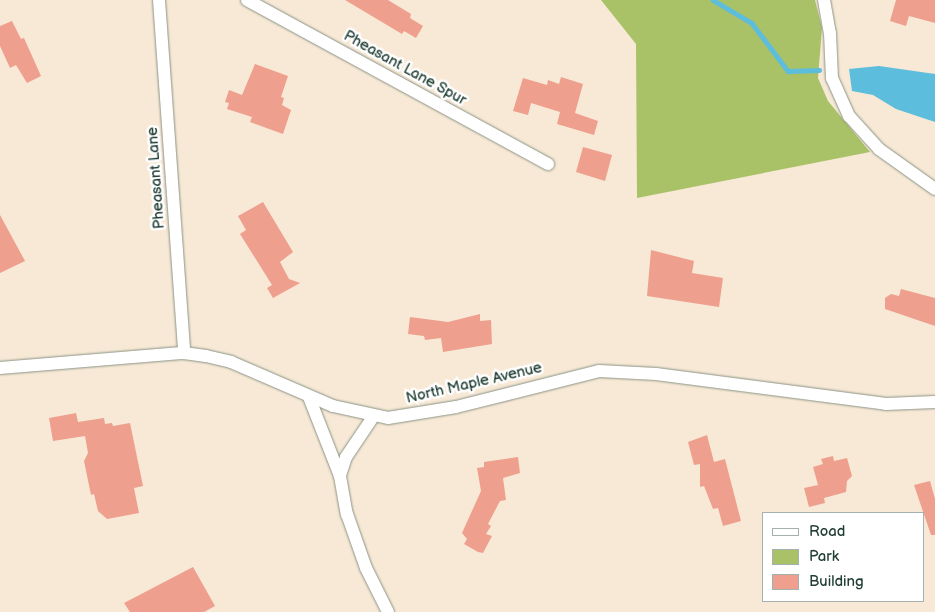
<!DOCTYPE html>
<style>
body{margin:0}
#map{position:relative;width:935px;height:612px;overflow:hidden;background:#f7e9d6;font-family:"Balsamiq Sans",sans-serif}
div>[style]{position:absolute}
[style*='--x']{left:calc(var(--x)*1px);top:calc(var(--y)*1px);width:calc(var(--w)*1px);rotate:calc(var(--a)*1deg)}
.green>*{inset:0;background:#a9c267}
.water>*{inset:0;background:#5dbddc}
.stream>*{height:4.5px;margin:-2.25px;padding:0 2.25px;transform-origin:2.25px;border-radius:2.25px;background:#5dbddc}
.building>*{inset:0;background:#ef9f8d}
.roads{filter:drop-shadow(0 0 1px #8b9385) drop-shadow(0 0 1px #8b9385)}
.minor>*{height:12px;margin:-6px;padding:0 6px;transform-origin:6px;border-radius:6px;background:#fff}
span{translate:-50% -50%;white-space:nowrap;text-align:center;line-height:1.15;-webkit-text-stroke:5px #fff;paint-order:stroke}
.street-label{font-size:15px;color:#1f3d34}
.legend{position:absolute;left:762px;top:512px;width:162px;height:90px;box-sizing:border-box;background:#fff;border:1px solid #a5b1ae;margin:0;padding:6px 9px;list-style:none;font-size:15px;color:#1f3d34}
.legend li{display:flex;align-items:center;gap:10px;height:25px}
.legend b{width:25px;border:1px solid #a5b1ae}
</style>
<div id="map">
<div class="green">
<i style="clip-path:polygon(601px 0,815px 0,822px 28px,818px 78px,828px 101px,870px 152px,637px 198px,636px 44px)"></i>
</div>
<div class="water">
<i style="clip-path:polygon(879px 66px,935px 74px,935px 122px,896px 109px,873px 95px,852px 91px,849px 69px)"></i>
</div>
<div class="stream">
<i style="--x:713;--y:0;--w:45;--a:30.5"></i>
<i style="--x:752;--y:23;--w:60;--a:53.1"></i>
<i style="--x:788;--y:71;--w:31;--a:-2"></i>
</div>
<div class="building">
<i style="clip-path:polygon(345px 0,388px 0,411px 14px,410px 18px,423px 26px,416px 38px,404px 31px,402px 34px)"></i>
<i style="clip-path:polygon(896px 0,935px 0,935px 23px,909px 16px,906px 26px,890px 21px)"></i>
<i style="clip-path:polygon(12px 21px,21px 39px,24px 38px,41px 76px,27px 83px,16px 65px,10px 68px,0 46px,0 26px)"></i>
<i style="clip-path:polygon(255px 64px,288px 76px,281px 97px,284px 98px,282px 105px,291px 110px,283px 134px,250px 122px,252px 117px,227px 109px,229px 103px,225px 102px,229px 90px,242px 95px)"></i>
<i style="clip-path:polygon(561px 77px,583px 84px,575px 113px,598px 121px,594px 135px,557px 124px,560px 112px,531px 103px,528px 115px,513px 111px,523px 78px,547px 85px,548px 80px,559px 84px)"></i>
<i style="clip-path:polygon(583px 147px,612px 155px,605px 181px,576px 172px)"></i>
<i style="clip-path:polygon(263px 202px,293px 252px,280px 262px,289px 279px,300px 283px,273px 298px,267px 288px,272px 285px,240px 234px,246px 230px,238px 216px)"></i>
<i style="clip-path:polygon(0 215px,25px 261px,0 273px)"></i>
<i style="clip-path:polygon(651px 250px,694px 261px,692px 273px,723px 278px,719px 307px,647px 296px)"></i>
<i style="clip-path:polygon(901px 289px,935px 298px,935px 326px,885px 309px,885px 298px,891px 294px,899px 296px)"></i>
<i style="clip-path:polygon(480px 314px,480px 321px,491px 320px,492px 344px,443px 352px,441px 338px,425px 340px,424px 336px,408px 334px,410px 317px,448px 322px)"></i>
<i style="clip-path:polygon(76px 413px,78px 422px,104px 418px,105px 424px,112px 423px,113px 426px,130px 423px,143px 486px,134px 488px,139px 513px,107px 519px,98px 511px,94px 494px,91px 495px,84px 461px,88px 453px,85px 436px,53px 441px,49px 418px)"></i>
<i style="clip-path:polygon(707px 435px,714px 462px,725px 459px,741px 521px,723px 526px,718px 508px,713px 509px,704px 486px,700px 487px,700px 464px,694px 465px,688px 442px)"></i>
<i style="clip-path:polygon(833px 456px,834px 461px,847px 458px,852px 476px,847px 481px,846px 492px,824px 498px,825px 503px,809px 507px,804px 488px,818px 485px,813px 467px,823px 464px,821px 459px)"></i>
<i style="clip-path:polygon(518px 457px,520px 473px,503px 478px,506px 500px,500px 501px,488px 524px,491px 526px,486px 534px,492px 536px,483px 553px,478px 552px,464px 544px,467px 539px,462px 533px,481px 491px,477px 468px,484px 467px,484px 462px)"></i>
<i style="clip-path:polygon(930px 481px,935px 499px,935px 535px,931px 535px,914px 485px)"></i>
<i style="clip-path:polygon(193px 567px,215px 606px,204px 612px,130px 612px,124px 603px)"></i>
</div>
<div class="roads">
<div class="minor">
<i style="--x:159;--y:0;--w:354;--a:85.9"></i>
<i style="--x:247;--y:0;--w:343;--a:28.6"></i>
<i style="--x:824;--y:0;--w:34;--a:80"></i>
<i style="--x:830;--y:33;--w:45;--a:87.5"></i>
<i style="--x:832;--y:78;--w:42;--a:65.9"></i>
<i style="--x:849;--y:116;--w:45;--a:47.7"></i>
<i style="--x:879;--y:149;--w:69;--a:35.5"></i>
<i style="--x:0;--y:368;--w:185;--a:-4.7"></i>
<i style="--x:184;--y:353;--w:22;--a:8"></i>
<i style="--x:206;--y:356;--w:26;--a:13"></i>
<i style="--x:231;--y:362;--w:111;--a:23.3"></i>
<i style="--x:333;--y:406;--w:56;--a:12.3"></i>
<i style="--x:388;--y:418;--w:69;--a:-9.2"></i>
<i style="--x:456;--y:407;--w:147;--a:-14.1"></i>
<i style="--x:599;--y:371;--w:57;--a:3"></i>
<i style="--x:656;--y:374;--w:232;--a:7.4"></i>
<i style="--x:886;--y:404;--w:49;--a:-2.3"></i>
<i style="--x:309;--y:397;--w:85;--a:68.6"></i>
<i style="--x:373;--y:417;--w:48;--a:124"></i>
<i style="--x:346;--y:457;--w:20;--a:108"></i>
<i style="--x:340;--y:476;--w:39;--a:80"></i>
<i style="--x:347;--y:514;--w:57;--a:70.6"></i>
<i style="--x:366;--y:568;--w:49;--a:63.4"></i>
</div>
</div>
<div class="street-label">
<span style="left:405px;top:68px;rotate:29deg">Pheasant Lane Spur</span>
<span style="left:156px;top:178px;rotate:-94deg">Pheasant Lane</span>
<span style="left:474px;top:383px;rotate:-13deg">North Maple Avenue</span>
</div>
<ul class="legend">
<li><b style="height:6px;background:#fff"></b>Road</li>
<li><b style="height:14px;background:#a9c267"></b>Park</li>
<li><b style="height:14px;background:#ef9f8d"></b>Building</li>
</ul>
</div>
